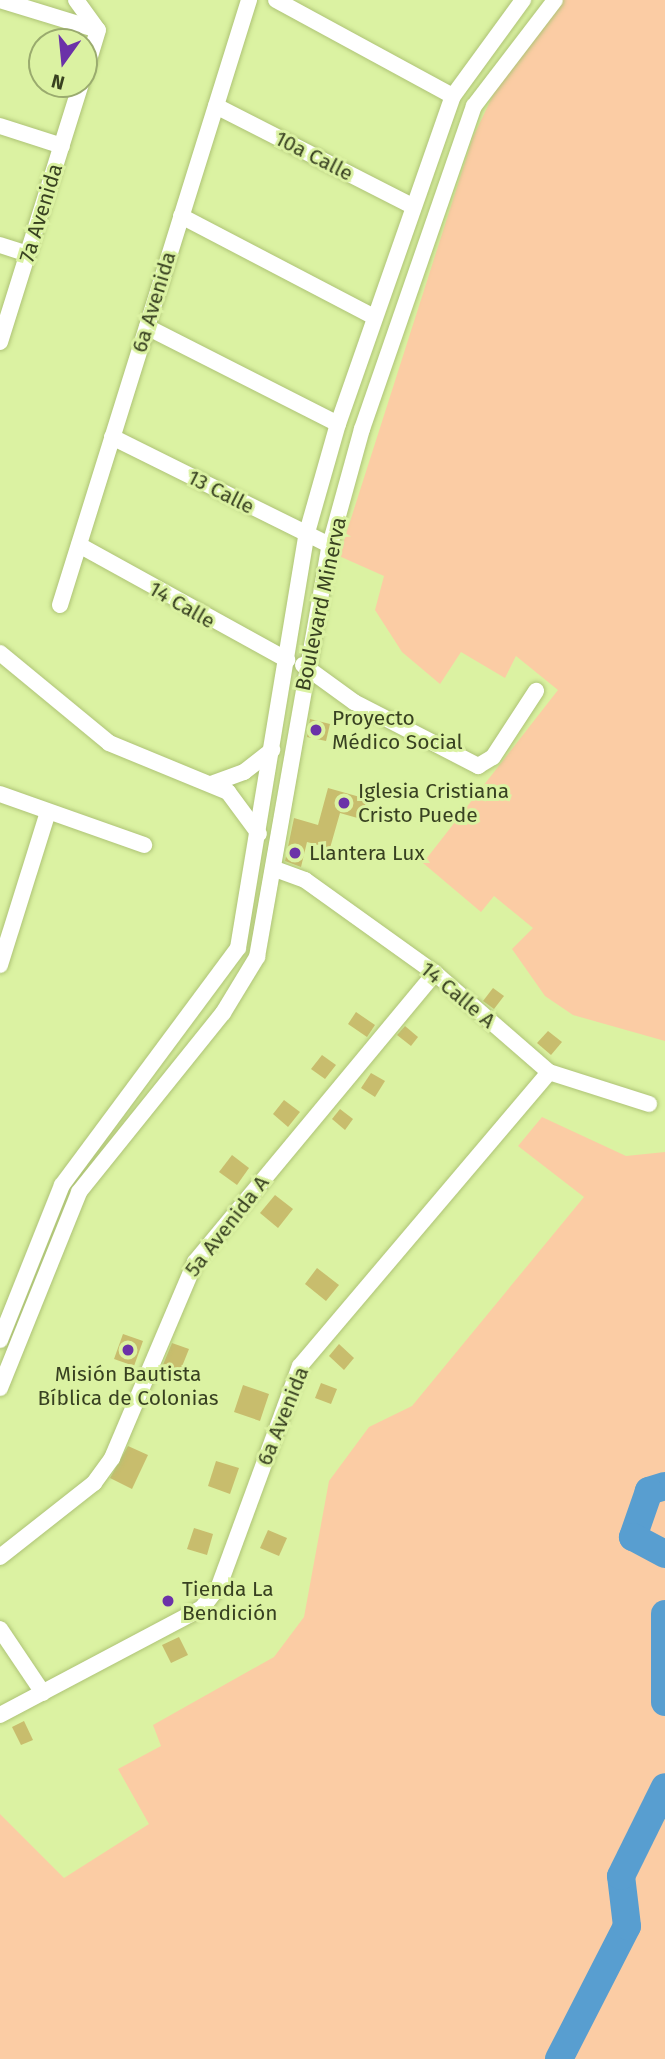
<!DOCTYPE html>
<meta charset="utf-8">
<style>
body{margin:0}
#map{position:relative;width:665px;height:2059px;overflow:hidden;background:#dbf2a2;font-family:"Fira Sans",sans-serif}
div>[style]{position:absolute}
[style*='--x']{left:calc(var(--x)*1px);top:calc(var(--y)*1px);width:calc(var(--w)*1px);rotate:calc(var(--a)*1deg)}
.green>*{inset:0;background:#fbcca4}
.river>*{height:28px;margin:-14px;padding:0 14px;transform-origin:14px;border-radius:14px;background:#589ed0}
.building>*{inset:0;background:#c8bd6d}
.roads{filter:drop-shadow(0 0 2px #aec376) drop-shadow(0 0 2px #aec376)}
.minor>*{height:16px;margin:-8px;padding:0 8px;transform-origin:8px;border-radius:8px;background:#fff}
.dots>*{width:19px;height:19px;translate:-50% -50%;box-sizing:border-box;border:4px solid #dbf2a2;border-radius:50%}
span{translate:-50% -50%;white-space:nowrap;text-align:center;line-height:1.15;-webkit-text-stroke:6px #dbf2a2;paint-order:stroke}
.street-label{font-size:21px;color:#384121}
.poi-label{font-size:21px;color:#384121}
.left{translate:0 -50%;text-align:left}
.north{position:absolute;left:28px;top:28px;width:70px;height:70px;box-sizing:border-box;background:#dbf2a2;border:2px solid #9aab6e;border-radius:50%;rotate:195deg;font-size:19px;font-weight:700;line-height:28px;text-align:center;color:#384121}
.north::after{content:'';display:block;margin:auto;width:24px;height:32px;background:#6b32a8;clip-path:polygon(50% 0,100% 100%,50% 72%,0 100%)}
</style>
<div id="map">
<div class="green">
<i style="clip-path:polygon(562px 0,665px 0,665px 1041px,573px 1015px,545px 996px,512px 949px,533px 928px,494px 896px,481px 912px,423px 863px,558px 690px,516px 656px,505px 678px,461px 652px,440px 684px,402px 652px,375px 610px,384px 576px,339px 556px,473px 137px,496px 89px)"></i>
<i style="clip-path:polygon(542px 1117px,626px 1156px,665px 1152px,665px 2059px,0 2059px,0 1814px,64px 1878px,149px 1824px,118px 1769px,161px 1746px,153px 1725px,274px 1657px,304px 1617px,329px 1481px,369px 1427px,412px 1406px,584px 1197px,518px 1146px)"></i>
</div>
<div class="river">
<i style="--x:665;--y:1486;--w:17;--a:163"></i>
<i style="--x:649;--y:1491;--w:49;--a:109.2"></i>
<i style="--x:633;--y:1537;--w:36;--a:28"></i>
<i style="--x:665;--y:1614;--w:88;--a:90"></i>
<i style="--x:559;--y:2059;--w:149;--a:-62.9"></i>
<i style="--x:627;--y:1926;--w:50;--a:-96.8"></i>
<i style="--x:621;--y:1876;--w:99;--a:-63.7"></i>
</div>
<div class="building">
<i style="clip-path:polygon(310px 719px,330px 724px,326px 741px,307px 737px)"></i>
<i style="clip-path:polygon(328px 788px,367px 799px,361px 819px,340px 813px,330px 848px,307px 842px,301px 867px,285px 861px,294px 818px,318px 825px)"></i>
<i style="clip-path:polygon(493px 988px,504px 996px,494px 1009px,483px 1001px)"></i>
<i style="clip-path:polygon(356px 1012px,375px 1025px,367px 1037px,348px 1024px)"></i>
<i style="clip-path:polygon(405px 1026px,418px 1037px,411px 1046px,397px 1035px)"></i>
<i style="clip-path:polygon(548px 1031px,562px 1042px,551px 1055px,537px 1043px)"></i>
<i style="clip-path:polygon(322px 1055px,336px 1065px,325px 1079px,311px 1069px)"></i>
<i style="clip-path:polygon(371px 1073px,385px 1081px,375px 1097px,361px 1088px)"></i>
<i style="clip-path:polygon(284px 1100px,300px 1112px,288px 1127px,273px 1114px)"></i>
<i style="clip-path:polygon(340px 1109px,353px 1119px,345px 1130px,332px 1119px)"></i>
<i style="clip-path:polygon(232px 1155px,249px 1168px,237px 1185px,219px 1172px)"></i>
<i style="clip-path:polygon(275px 1195px,293px 1209px,278px 1228px,260px 1213px)"></i>
<i style="clip-path:polygon(317px 1268px,339px 1285px,326px 1301px,305px 1284px)"></i>
<i style="clip-path:polygon(123px 1334px,143px 1341px,134px 1366px,114px 1359px)"></i>
<i style="clip-path:polygon(172px 1343px,189px 1349px,179px 1374px,162px 1367px)"></i>
<i style="clip-path:polygon(339px 1344px,354px 1358px,344px 1370px,329px 1356px)"></i>
<i style="clip-path:polygon(321px 1383px,337px 1389px,331px 1404px,315px 1398px)"></i>
<i style="clip-path:polygon(243px 1385px,269px 1394px,260px 1421px,234px 1412px)"></i>
<i style="clip-path:polygon(128px 1446px,148px 1455px,132px 1489px,110px 1478px)"></i>
<i style="clip-path:polygon(216px 1461px,239px 1468px,230px 1494px,208px 1486px)"></i>
<i style="clip-path:polygon(194px 1528px,213px 1534px,207px 1555px,187px 1549px)"></i>
<i style="clip-path:polygon(268px 1530px,287px 1538px,279px 1556px,260px 1548px)"></i>
<i style="clip-path:polygon(179px 1637px,188px 1655px,171px 1663px,162px 1645px)"></i>
<i style="clip-path:polygon(24px 1721px,33px 1740px,21px 1745px,12px 1727px)"></i>
</div>
<div class="roads">
<div class="minor">
<i style="--x:0;--y:0;--w:102;--a:17"></i>
<i style="--x:76;--y:0;--w:37;--a:54"></i>
<i style="--x:276;--y:0;--w:201;--a:28.5"></i>
<i style="--x:84;--y:76;--w:48;--a:-73.1"></i>
<i style="--x:216;--y:106;--w:220;--a:27"></i>
<i style="--x:0;--y:126;--w:65;--a:17.9"></i>
<i style="--x:181;--y:216;--w:218;--a:27.6"></i>
<i style="--x:0;--y:245;--w:29;--a:18"></i>
<i style="--x:147;--y:327;--w:214;--a:26.9"></i>
<i style="--x:0;--y:342;--w:270;--a:-72.6"></i>
<i style="--x:112;--y:437;--w:243;--a:26.4"></i>
<i style="--x:79;--y:545;--w:238;--a:28.9"></i>
<i style="--x:60;--y:605;--w:634;--a:-72.65"></i>
<i style="--x:0;--y:653;--w:141;--a:39.5"></i>
<i style="--x:109;--y:743;--w:129;--a:22.4"></i>
<i style="--x:228;--y:792;--w:52;--a:53.6"></i>
<i style="--x:303;--y:665;--w:63;--a:36"></i>
<i style="--x:354;--y:702;--w:140;--a:27.3"></i>
<i style="--x:478;--y:766;--w:17;--a:-31"></i>
<i style="--x:493;--y:757;--w:79;--a:-56.9"></i>
<i style="--x:211;--y:784;--w:35;--a:-20"></i>
<i style="--x:244;--y:772;--w:36;--a:-38"></i>
<i style="--x:0;--y:794;--w:153;--a:19.5"></i>
<i style="--x:275;--y:869;--w:32;--a:20"></i>
<i style="--x:305;--y:880;--w:160;--a:35.6"></i>
<i style="--x:435;--y:973;--w:151;--a:41"></i>
<i style="--x:549;--y:1072;--w:105;--a:17.7"></i>
<i style="--x:0;--y:965;--w:157;--a:-72.6"></i>
<i style="--x:0;--y:1340;--w:167;--a:-68.2"></i>
<i style="--x:62;--y:1185;--w:295;--a:-53.4"></i>
<i style="--x:238;--y:948;--w:418;--a:-80.6"></i>
<i style="--x:306;--y:536;--w:116;--a:-74.1"></i>
<i style="--x:338;--y:424;--w:348;--a:-70.7"></i>
<i style="--x:453;--y:96;--w:119;--a:-53.9"></i>
<i style="--x:0;--y:1388;--w:211;--a:-68"></i>
<i style="--x:79;--y:1192;--w:230;--a:-51.2"></i>
<i style="--x:223;--y:1013;--w:66;--a:-58.7"></i>
<i style="--x:257;--y:957;--w:418;--a:-80"></i>
<i style="--x:330;--y:545;--w:120;--a:-74.6"></i>
<i style="--x:362;--y:429;--w:342;--a:-70.9"></i>
<i style="--x:474;--y:106;--w:133;--a:-52.6"></i>
<i style="--x:0;--y:1557;--w:120;--a:-38.2"></i>
<i style="--x:94;--y:1483;--w:31;--a:-54"></i>
<i style="--x:112;--y:1458;--w:213;--a:-67"></i>
<i style="--x:195;--y:1262;--w:376;--a:-50.3"></i>
<i style="--x:0;--y:1629;--w:77;--a:56.1"></i>
<i style="--x:0;--y:1715;--w:229;--a:-27.9"></i>
<i style="--x:202;--y:1608;--w:28;--a:-52"></i>
<i style="--x:219;--y:1586;--w:234;--a:-69.8"></i>
<i style="--x:300;--y:1366;--w:385;--a:-49.7"></i>
</div>
</div>
<div class="dots">
<i style="left:316px;top:730px;background:#6b32a8"></i>
<i style="left:344px;top:803px;background:#6b32a8"></i>
<i style="left:295px;top:853px;background:#6b32a8"></i>
<i style="left:128px;top:1350px;background:#6b32a8"></i>
<i style="left:168px;top:1601px;background:#6b32a8"></i>
</div>
<div class="street-label">
<span style="left:314px;top:156px;rotate:27deg">10a Calle</span>
<span style="left:41px;top:213px;rotate:-73deg">7a Avenida</span>
<span style="left:154px;top:302px;rotate:-73deg">6a Avenida</span>
<span style="left:221px;top:492px;rotate:27deg">13 Calle</span>
<span style="left:321px;top:604px;rotate:-78deg">Boulevard Minerva</span>
<span style="left:182px;top:605px;rotate:30deg">14 Calle</span>
<span style="left:458px;top:995px;rotate:40deg">14 Calle A</span>
<span style="left:227px;top:1226px;rotate:-52deg">5a Avenida A</span>
<span style="left:283px;top:1416px;rotate:-68deg">6a Avenida</span>
</div>
<div class="poi-label">
<span class="left" style="left:332px;top:730px">Proyecto<br>Médico Social</span>
<span class="left" style="left:358px;top:803px">Iglesia Cristiana<br>Cristo Puede</span>
<span class="left" style="left:309px;top:853px">Llantera Lux</span>
<span style="left:128px;top:1386px">Misión Bautista<br>Bíblica de Colonias</span>
<span class="left" style="left:182px;top:1601px">Tienda La<br>Bendición</span>
</div>
<div class="north">N</div>
</div>
